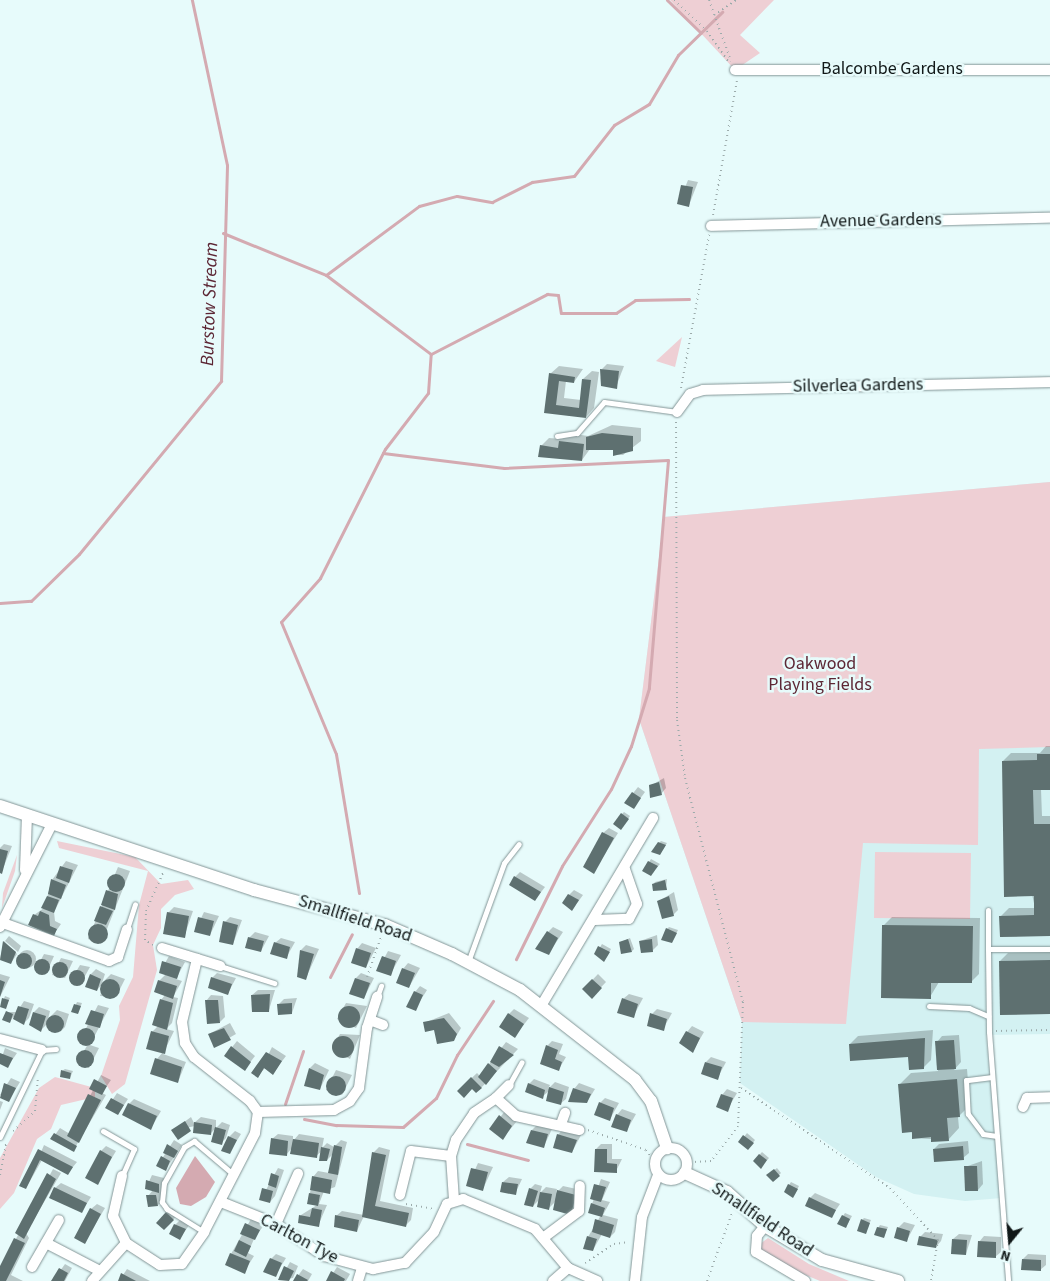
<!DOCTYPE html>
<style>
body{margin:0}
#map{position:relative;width:1050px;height:1281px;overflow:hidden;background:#e7fbfb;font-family:"Source Sans 3",sans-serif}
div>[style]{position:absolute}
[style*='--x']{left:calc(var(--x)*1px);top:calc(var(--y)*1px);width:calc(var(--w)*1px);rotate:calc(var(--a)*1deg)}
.built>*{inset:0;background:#d3f1f2}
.green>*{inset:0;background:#eecfd4}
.water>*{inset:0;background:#d4aab1}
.shadow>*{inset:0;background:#0003}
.round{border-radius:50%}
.stream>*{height:3px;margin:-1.5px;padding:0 1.5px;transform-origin:1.5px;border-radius:1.5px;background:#d4aab1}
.building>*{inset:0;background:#5e7070}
.path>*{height:2px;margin-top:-1px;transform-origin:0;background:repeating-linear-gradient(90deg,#9cabab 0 1px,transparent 0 5px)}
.roads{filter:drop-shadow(0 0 1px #839596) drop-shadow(0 0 1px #839596)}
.service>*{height:5px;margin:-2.5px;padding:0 2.5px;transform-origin:2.5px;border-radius:2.5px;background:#fff}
.minor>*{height:10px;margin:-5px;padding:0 5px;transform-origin:5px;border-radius:5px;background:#fff}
.minor>.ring{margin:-5px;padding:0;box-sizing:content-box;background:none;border:10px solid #fff;border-radius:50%}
.tertiary>*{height:12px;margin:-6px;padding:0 6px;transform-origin:6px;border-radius:6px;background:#fff}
span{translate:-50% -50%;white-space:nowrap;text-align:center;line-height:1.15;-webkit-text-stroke:5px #e7fbfb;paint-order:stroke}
.street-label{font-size:18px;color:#111818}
.park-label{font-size:18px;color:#5d2735}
.water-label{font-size:19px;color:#5c2634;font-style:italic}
.north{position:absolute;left:985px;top:1216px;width:50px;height:50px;-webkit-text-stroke:4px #e7fbfb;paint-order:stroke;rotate:197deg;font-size:14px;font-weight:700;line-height:20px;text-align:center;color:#111818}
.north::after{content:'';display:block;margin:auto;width:18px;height:22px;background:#111818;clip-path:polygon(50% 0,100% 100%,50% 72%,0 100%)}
</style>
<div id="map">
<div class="built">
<i style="clip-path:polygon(1050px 482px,1050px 1034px,986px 1035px,1002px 1198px,965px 1201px,914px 1194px,876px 1177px,740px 1083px,742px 1022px,639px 719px,664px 517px)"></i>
</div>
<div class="green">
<i style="clip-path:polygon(670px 0,774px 0,740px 35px,760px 53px,735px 70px)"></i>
<i style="clip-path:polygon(682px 337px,675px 367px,656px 361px)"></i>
<i style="clip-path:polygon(1050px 482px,1050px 747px,979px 749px,978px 845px,863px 843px,846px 1024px,742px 1022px,639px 719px,664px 517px)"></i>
<i style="clip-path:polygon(57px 841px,135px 857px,161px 884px,188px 880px,194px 889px,175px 895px,161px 909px,161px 928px,153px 945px,157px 970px,125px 1084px,112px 1094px,101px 1076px,120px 1020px,119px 1006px,133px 977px,139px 905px,148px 871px,59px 848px)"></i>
<i style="clip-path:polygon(875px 852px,971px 853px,970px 919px,874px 918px)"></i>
<i style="clip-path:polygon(17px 855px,15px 871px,2px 908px,3px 893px)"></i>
<i style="clip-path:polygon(55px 1077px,95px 1088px,95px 1097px,61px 1105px,51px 1129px,37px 1139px,14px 1193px,0 1209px,0 1158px,39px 1088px)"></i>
<i style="clip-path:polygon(768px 1238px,809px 1264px,849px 1281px,820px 1281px,801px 1273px,761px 1250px,760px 1244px)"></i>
</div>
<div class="water">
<i style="clip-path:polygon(195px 1156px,215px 1182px,206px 1197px,191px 1206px,180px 1204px,176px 1188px)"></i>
</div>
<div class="shadow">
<i style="clip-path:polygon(688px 180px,698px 182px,689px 205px,679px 203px)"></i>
<i style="clip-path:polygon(607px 364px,624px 366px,616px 387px,602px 369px)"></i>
<i style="clip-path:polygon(559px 366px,583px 369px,574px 382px,566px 381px,564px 398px,581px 400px,583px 379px,592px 371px,599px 372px,594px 408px,586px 417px,546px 412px,550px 374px)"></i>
<i style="clip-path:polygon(612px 425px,641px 428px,641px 441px,623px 455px,614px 455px,614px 449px,590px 449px,582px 460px,541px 446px,549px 438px,562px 439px,568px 433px,588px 436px)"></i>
<i style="clip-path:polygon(1046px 746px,1050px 746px,1050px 789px,1041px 789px,1042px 816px,1050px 816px,1050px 935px,1001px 916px,1009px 908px,1035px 908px,1003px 761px,1011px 753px,1040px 753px)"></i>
<i style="clip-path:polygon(664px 778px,666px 788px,661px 794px,650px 786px)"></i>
<i style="clip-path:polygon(638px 787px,645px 792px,634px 807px,626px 802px)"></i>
<i style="clip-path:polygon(624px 812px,630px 816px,623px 826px,622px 814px)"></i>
<i style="clip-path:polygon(609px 828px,618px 833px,593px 873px,603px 833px)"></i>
<i style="clip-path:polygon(661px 841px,667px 843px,660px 854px,659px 843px)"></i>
<i style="clip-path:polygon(4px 844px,12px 846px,2px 871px,0 848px)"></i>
<i style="clip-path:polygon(651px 859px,660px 864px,653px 872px,644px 870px)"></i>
<i style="clip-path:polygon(66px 861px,78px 865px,54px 912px,55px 921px,61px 924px,54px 934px,34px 915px,44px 908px,52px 880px)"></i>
<i style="clip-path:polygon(118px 867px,130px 871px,101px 944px,88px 939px)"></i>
<i style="clip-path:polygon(520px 872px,545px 887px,535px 900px,515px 877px)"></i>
<i style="clip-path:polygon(667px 879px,666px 889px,653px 885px,655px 882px)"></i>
<i style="clip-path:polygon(574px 890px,583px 895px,572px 910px,569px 895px)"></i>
<i style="clip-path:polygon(674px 892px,678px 910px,673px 915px,659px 901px)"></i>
<i style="clip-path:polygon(174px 907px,193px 911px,184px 937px,168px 913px)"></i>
<i style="clip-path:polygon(204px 912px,219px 916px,210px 935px,195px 931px)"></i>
<i style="clip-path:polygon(230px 917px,242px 920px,233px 944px,225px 922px)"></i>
<i style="clip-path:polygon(892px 917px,980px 918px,979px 974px,971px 982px,939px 982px,930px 997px,884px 925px)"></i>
<i style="clip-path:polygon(553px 927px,563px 932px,549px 953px,548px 932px)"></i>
<i style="clip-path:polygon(669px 927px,678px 930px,672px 942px,667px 929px)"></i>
<i style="clip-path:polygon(255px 932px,269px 936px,261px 951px,249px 938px)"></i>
<i style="clip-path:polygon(657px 935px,658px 945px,653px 950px,640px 941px)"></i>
<i style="clip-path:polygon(9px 936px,21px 946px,18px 952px,5px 941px)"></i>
<i style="clip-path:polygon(281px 938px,295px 942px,286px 958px,275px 943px)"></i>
<i style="clip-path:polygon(630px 938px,634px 949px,632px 951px,621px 942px)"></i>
<i style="clip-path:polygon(4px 941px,17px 954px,11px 963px,0 959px)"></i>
<i style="clip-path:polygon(362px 943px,376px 948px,366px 967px,357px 949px)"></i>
<i style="clip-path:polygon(602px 944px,611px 949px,606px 958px,596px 954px)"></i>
<i style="clip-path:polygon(306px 945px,319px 949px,306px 978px,301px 950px)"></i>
<i class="round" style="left:18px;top:950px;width:18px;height:18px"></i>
<i style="clip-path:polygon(388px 951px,401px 955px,390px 975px,378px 970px)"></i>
<i style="clip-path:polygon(1050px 952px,1050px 1013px,1000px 961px,1008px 953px)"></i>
<i style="clip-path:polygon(44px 954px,54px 956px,46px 974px,35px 971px)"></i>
<i style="clip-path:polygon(169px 956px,185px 962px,176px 979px,182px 981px,173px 997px,178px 998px,172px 1023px,166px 1029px,174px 1031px,163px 1054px,186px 1062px,178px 1082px,157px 1059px,163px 1052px,152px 1032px,158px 1026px,161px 1000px,165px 995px,159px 981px,166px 974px,160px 972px)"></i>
<i style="clip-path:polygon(61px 958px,73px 961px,65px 978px,52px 975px)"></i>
<i style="clip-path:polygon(408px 963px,420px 968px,409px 987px,403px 969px)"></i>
<i style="clip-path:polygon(80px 965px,90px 967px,80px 985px,70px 982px)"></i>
<i style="clip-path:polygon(96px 969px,105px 974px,102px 983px,111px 974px,125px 979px,116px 997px,100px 996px,105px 981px,97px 990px,91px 974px)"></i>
<i style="clip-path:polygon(217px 973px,236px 978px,228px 993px,212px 978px)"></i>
<i style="clip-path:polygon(361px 973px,374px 978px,364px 998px,356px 978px)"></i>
<i style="clip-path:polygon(0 974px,10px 977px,0 997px)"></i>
<i style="clip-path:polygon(598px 974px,606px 982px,592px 997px,584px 989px)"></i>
<i style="clip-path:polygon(420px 986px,427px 990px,415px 1009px,415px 992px)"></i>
<i style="clip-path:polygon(258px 990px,275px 990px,269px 1010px,252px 995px)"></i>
<i style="clip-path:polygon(629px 994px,643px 998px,633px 1017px,623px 999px)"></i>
<i style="clip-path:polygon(211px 995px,223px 996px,225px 1017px,220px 1022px,206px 1001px)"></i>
<i style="clip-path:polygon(5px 996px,10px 998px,5px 1008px,1px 1006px)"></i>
<i style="clip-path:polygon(297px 998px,292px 1013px,279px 1004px,284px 999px)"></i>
<i style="clip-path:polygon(24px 1001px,34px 1004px,29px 1018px,24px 1023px,13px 1017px,10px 1022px,7px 1012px,17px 1012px)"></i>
<i style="clip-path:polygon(77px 1002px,82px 1003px,78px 1013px,73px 1011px)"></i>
<i style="clip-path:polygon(346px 1003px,367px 1006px,356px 1028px,337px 1019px)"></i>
<i style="clip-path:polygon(98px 1005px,109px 1008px,90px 1045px,99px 1048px,89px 1068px,77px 1063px,88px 1044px,79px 1042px)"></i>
<i style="clip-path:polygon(39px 1007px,50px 1011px,48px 1019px,57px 1010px,69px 1014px,65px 1027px,60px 1032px,48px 1028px,50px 1021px,41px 1030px,34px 1012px)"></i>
<i style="clip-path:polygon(514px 1009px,529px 1018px,515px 1036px,509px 1014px)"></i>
<i style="clip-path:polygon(657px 1009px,672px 1013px,663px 1029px,652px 1014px)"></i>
<i style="clip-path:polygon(449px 1013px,461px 1028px,454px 1040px,424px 1023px)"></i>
<i style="clip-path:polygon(230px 1023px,236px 1034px,215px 1046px,209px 1034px)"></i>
<i style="clip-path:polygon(692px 1026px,704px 1032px,693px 1051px,687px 1032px)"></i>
<i style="clip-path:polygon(933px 1030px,931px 1060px,923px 1068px,909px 1055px,850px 1044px,858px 1036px)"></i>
<i style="clip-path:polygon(340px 1034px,360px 1035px,350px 1059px,332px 1049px)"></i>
<i style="clip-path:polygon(959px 1035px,961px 1062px,954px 1070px,967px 1069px,970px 1105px,958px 1117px,959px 1128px,948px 1140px,913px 1138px,900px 1084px,911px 1073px,938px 1071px,937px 1042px,942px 1036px)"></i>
<i style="clip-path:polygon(237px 1041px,255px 1056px,245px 1069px,225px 1056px)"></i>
<i style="clip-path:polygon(552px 1041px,563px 1044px,559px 1054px,566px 1057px,559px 1069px,547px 1046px)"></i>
<i style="clip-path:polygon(506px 1042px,518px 1049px,481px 1088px,458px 1091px,477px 1073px,480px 1076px)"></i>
<i style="clip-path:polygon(272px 1047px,286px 1056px,273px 1073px,265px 1068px,258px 1076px)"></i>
<i style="clip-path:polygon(5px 1048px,17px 1053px,8px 1066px,0 1063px)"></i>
<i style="clip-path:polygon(711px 1057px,726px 1062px,717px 1079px,706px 1062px)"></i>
<i style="clip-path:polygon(315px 1063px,329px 1070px,320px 1089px,310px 1068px)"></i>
<i style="clip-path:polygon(65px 1069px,73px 1071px,70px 1078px,62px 1071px)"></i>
<i style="clip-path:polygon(336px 1070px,352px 1075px,342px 1095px,326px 1090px)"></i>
<i style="clip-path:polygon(101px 1075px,111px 1080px,102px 1093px,106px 1095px,73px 1151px,52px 1139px,60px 1128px,70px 1134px)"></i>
<i style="clip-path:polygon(11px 1078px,20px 1082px,9px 1100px,0 1095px)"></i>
<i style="clip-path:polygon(534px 1079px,550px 1085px,548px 1089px,555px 1082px,569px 1087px,566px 1099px,560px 1104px,550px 1090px,542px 1097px,529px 1084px)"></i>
<i style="clip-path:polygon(579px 1083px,595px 1089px,587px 1102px,574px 1089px)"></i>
<i style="clip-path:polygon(727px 1089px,737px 1093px,727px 1110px,722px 1095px)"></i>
<i style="clip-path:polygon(117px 1093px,128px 1099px,118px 1114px,107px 1108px)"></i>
<i style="clip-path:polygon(605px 1098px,619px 1103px,610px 1119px,600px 1103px)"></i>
<i style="clip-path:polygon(134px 1099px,161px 1111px,151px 1128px,129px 1104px)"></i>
<i style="clip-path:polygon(0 1101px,3px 1102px,0 1110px)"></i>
<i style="clip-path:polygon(622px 1109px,636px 1114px,627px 1130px,617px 1115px)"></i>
<i style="clip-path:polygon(505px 1111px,517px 1121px,503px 1138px,491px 1129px)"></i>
<i style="clip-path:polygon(191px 1117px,194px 1123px,201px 1117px,216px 1120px,216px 1128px,222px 1122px,230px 1125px,226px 1138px,221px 1143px,216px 1128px,210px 1134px,195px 1126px,172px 1131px)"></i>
<i style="clip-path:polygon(537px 1125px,552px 1129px,544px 1146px,532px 1130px)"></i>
<i style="clip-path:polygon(563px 1129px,581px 1135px,572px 1152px,558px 1135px)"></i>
<i style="clip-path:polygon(235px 1131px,241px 1134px,229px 1153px,229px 1137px)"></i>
<i style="clip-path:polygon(747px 1133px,755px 1140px,748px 1149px,740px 1142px)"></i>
<i style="clip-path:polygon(278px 1134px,293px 1136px,293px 1141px,299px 1134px,324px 1138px,322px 1148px,327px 1143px,334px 1147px,341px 1140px,347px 1142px,335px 1187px,324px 1191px,319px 1204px,327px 1205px,318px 1226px,299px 1222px,301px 1215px,317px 1205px,310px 1193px,313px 1177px,318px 1171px,329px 1173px,334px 1153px,327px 1160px,322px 1151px,316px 1156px,292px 1148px,286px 1155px,272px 1139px)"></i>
<i style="clip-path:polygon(174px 1140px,182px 1145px,166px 1169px,158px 1165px)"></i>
<i style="clip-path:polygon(968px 1141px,969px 1153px,963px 1158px,934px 1149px,939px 1144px)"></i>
<i style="clip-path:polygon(601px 1144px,612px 1144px,612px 1159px,622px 1159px,616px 1171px,595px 1171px,596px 1149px)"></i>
<i style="clip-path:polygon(44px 1145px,77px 1162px,68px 1173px,42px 1160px,26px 1188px)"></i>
<i style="clip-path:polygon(106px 1146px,116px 1151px,97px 1183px,101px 1151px)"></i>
<i style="clip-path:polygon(379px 1147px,390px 1150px,380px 1201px,413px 1208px,411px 1220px,406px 1225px,364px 1216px,357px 1231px,336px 1216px,342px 1211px,364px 1215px,373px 1153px)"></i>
<i style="clip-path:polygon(762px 1152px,769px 1158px,763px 1165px,754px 1161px)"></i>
<i style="clip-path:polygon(982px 1161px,983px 1184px,978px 1190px,965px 1167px)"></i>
<i style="clip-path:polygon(478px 1163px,493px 1167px,483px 1189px,468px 1185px)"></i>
<i style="clip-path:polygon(278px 1168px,284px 1170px,275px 1196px,270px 1202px,261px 1199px)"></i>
<i style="clip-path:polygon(777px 1168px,781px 1173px,773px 1181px,768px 1175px)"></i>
<i style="clip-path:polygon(53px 1169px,61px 1173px,26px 1233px,29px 1238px,11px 1275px,23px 1281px,0 1281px,0 1269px)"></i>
<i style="clip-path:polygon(152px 1175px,164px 1178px,163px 1200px,158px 1205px,148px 1196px,153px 1190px,146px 1188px)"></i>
<i style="clip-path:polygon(509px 1177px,522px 1179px,515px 1194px,503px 1182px)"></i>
<i style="clip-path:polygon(601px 1179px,610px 1182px,602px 1200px,610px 1202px,603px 1215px,618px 1219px,615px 1232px,610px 1237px,602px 1234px,593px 1250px,588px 1237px,601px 1215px,592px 1204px)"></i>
<i style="clip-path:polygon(791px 1182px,799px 1186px,795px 1194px,789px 1185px)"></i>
<i style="clip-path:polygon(61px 1183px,91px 1197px,82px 1211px,55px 1188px)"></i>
<i style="clip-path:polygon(535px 1184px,542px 1186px,540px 1193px,546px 1187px,557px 1189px,556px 1193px,563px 1186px,581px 1190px,576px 1208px,571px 1213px,556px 1201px,549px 1208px,540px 1199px,533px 1206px,530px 1189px)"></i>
<i style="clip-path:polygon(815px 1193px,840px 1204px,831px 1217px,810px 1198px)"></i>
<i style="clip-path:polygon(97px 1204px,105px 1208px,85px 1242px,91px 1209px)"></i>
<i style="clip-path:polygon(172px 1208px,179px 1214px,164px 1228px,158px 1223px)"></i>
<i style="clip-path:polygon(845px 1213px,852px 1216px,846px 1227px,843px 1216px)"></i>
<i style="clip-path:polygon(864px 1218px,871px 1220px,865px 1233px,862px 1220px)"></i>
<i style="clip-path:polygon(251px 1219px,264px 1225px,254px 1239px,248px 1253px,254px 1256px,244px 1272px,231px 1254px)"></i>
<i style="clip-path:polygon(180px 1220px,190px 1224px,180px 1238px,175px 1225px)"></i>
<i style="clip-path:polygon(904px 1222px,915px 1225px,907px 1240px,898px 1228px)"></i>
<i style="clip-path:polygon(880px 1225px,888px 1227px,884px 1237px,878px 1228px)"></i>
<i style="clip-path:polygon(925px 1232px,943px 1234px,941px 1241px,936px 1247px,920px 1237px)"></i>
<i style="clip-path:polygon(959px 1234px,972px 1235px,966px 1254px,953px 1239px)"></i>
<i style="clip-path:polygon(984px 1236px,1001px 1237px,1001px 1252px,995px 1257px,979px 1242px)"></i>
<i style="clip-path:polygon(276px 1254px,286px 1258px,275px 1276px,271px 1259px)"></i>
<i style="clip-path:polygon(1028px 1254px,1046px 1255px,1046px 1265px,1040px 1270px,1023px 1259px)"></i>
<i style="clip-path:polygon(290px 1262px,298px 1266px,293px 1278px,280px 1280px)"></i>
<i style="clip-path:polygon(65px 1264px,72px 1268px,65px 1281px,53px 1281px)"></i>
<i style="clip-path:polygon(337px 1267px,350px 1274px,346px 1281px,328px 1281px)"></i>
<i style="clip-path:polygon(127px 1269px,150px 1281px,119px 1281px)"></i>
<i style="clip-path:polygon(303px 1269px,312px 1274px,308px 1281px,294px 1281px)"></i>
</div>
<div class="stream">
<i style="--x:667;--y:0;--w:47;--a:44.1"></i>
<i style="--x:223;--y:233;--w:111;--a:22.2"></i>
<i style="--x:326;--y:275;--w:116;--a:-36.6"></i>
<i style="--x:419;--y:206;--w:39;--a:-15"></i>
<i style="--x:457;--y:196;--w:36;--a:10"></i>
<i style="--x:492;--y:202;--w:45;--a:-26.6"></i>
<i style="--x:532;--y:182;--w:42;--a:-8.1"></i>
<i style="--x:574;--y:176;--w:65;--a:-51.9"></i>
<i style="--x:614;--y:125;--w:41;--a:-31"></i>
<i style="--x:649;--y:104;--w:57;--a:-59.4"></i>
<i style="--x:678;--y:55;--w:62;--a:-44.3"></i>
<i style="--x:326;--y:275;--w:131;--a:37"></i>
<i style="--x:431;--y:354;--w:131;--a:-27.3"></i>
<i style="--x:547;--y:294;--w:11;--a:5"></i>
<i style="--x:558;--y:295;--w:18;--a:81"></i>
<i style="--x:561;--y:313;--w:55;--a:0"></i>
<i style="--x:616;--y:313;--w:23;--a:-34"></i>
<i style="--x:635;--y:300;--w:54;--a:-1.1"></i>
<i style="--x:383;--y:453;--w:122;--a:7.1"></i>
<i style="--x:504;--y:468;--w:164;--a:-2.8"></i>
<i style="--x:668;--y:460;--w:229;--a:94.8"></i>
<i style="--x:649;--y:688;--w:61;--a:107.2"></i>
<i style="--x:631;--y:746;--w:47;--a:114.9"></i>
<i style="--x:611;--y:789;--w:91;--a:122.5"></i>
<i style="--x:562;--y:866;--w:104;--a:116.3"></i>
<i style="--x:0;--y:603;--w:31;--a:-4"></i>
<i style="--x:31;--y:601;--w:67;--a:-44.4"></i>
<i style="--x:79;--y:554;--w:224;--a:-50.6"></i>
<i style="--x:221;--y:381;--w:216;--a:-88.4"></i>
<i style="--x:227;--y:165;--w:169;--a:-102"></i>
<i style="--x:359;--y:893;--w:141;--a:-99.4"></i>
<i style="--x:336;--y:754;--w:143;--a:-112.6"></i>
<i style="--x:281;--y:622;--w:59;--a:-48.4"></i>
<i style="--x:320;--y:578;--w:144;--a:-63.3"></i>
<i style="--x:385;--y:449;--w:71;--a:-52.5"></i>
<i style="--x:428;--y:393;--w:39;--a:-86"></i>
<i style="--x:330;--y:977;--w:48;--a:-62.9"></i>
<i style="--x:285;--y:1104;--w:56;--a:-71.2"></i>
<i style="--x:304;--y:1119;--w:33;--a:11"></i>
<i style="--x:336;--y:1125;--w:67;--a:1.7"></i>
<i style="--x:403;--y:1127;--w:44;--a:-41.3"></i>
<i style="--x:436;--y:1098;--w:48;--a:-64"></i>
<i style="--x:457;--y:1055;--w:65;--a:-56.3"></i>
<i style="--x:467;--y:1144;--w:63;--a:14.7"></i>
</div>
<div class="building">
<i style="clip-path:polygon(681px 185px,693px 187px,689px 207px,677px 204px)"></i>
<i style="clip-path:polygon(600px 369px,619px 371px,617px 389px,601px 386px)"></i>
<i style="clip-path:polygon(549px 373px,575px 377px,574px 383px,559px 381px,556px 405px,579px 408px,582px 379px,591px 380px,586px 418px,544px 413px)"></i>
<i style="clip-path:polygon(602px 433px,633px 436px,633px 451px,613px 456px,613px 450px,586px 450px,586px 437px)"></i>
<i style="clip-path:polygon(559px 441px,584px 444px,582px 461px,538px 457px,540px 445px,558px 448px)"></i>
<i style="clip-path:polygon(1037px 754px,1050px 754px,1050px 790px,1033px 790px,1034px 824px,1050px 824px,1050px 936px,1000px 937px,999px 916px,1034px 915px,1034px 896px,1004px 897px,1002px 761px,1037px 760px)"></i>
<i style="clip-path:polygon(659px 782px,662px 795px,650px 798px,649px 785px)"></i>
<i style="clip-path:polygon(632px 792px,641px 798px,634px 809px,624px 803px)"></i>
<i style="clip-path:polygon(621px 813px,629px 819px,621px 830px,613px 824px)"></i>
<i style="clip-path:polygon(602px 832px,614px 838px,594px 874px,583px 867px)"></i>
<i style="clip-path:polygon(658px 842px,666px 845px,660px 855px,651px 852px)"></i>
<i style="clip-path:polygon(0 849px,8px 851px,2px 874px,0 873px)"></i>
<i style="clip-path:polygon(648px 861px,658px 866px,651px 876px,642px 871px)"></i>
<i style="clip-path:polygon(60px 866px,73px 870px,69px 883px,56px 878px)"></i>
<i class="round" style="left:107px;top:874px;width:18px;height:18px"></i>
<i style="clip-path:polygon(514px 876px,541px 892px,535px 901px,509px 885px)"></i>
<i style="clip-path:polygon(51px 879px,66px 885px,61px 899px,48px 894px)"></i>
<i style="clip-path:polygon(665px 880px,667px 890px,653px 891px,652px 884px)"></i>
<i style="clip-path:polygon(106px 890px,118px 894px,115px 910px,101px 905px)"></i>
<i style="clip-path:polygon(568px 894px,579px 900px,572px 911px,562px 903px)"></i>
<i style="clip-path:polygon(47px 896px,59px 900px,54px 913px,41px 908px)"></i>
<i style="clip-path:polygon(669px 896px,674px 916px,662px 919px,657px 901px)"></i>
<i style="clip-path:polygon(100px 906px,113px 911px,106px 925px,94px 921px)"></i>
<i style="clip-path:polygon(40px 911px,49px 915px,50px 926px,57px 929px,54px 936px,28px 925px,33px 914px,38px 916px)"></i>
<i style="clip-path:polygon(167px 912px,189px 916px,185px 938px,163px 934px)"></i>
<i style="clip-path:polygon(198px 917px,214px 921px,210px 936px,194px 932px)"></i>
<i style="clip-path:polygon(223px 921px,238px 925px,233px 945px,219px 942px)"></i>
<i class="round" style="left:88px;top:924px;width:20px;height:20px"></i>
<i style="clip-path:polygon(882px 925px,973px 926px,972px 983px,931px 983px,931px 999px,881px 998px)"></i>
<i style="clip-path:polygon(666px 928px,677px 933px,672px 943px,661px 940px)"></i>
<i style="clip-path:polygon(547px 931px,558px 938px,549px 955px,535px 949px)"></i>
<i style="clip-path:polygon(248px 937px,264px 941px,261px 952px,245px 948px)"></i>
<i style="clip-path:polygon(628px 939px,632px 952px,621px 954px,619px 942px)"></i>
<i style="clip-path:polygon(652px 939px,653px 952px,641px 953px,639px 941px)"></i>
<i style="clip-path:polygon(3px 941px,16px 952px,11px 964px,0 960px)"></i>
<i style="clip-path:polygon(274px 942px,290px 947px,287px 959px,270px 954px)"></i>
<i style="clip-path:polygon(598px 946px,610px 952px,604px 962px,594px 954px)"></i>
<i style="clip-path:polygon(356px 948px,371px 953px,366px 968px,351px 963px)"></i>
<i style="clip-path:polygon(300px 950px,314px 954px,306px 980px,297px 977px)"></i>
<i class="round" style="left:16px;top:953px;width:16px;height:16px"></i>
<i style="clip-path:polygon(382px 956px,396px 961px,391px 976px,376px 971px)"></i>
<i class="round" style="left:34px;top:959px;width:16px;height:16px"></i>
<i style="clip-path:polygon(1050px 960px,1050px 1014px,1000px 1015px,999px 961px)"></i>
<i style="clip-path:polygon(162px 961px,181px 967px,177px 979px,159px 973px)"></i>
<i class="round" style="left:52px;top:962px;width:16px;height:16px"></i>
<i style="clip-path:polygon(402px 968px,415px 973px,409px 988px,396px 983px)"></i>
<i class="round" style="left:69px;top:970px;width:16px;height:16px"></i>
<i style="clip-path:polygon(90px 974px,101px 979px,97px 991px,85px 987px)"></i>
<i style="clip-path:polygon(211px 977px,232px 984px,228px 995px,208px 988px)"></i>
<i style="clip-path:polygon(355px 978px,370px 983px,364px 999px,349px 994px)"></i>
<i class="round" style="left:100px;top:979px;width:20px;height:20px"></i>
<i style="clip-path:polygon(592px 979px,602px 988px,592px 999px,582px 989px)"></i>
<i style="clip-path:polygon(0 980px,5px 982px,0 997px)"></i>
<i style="clip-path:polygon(158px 980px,177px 986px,173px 999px,154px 992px)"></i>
<i style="clip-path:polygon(414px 991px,423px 995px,416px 1011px,406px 1007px)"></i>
<i style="clip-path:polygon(270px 994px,269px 1012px,252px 1012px,251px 995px)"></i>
<i style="clip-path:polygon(2px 998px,9px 1000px,6px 1009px,0 1007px)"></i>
<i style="clip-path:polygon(622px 998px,638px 1004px,634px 1018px,617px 1013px)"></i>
<i style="clip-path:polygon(160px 999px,173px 1003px,167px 1030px,152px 1025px)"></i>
<i style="clip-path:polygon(205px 1000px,218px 1000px,220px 1023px,207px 1024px)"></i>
<i style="clip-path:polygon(292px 1003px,292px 1014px,278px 1015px,277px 1004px)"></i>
<i style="clip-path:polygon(74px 1004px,81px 1006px,78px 1014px,71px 1012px)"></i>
<i class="round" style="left:338px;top:1006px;width:22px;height:22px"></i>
<i style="clip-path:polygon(18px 1006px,29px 1009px,24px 1025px,13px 1019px)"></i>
<i style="clip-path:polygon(91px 1010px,104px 1014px,100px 1028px,85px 1024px)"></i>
<i style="clip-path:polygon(6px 1011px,13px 1014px,10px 1023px,2px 1020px)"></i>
<i style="clip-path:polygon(33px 1012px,46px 1016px,41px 1032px,29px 1025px)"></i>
<i style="clip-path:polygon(508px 1013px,524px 1024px,515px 1038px,499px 1027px)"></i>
<i style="clip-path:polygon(650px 1013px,667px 1019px,664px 1031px,647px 1026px)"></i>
<i class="round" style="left:46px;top:1015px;width:18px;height:18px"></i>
<i style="clip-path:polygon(444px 1018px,457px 1034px,454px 1041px,437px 1044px,434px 1030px,425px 1032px,423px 1022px)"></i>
<i style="clip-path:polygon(224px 1028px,231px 1040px,214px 1048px,208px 1034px)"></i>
<i class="round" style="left:77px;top:1028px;width:18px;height:18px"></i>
<i style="clip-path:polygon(151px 1031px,169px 1036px,165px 1054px,146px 1049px)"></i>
<i style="clip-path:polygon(686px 1031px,700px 1038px,693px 1053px,679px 1043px)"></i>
<i class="round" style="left:332px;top:1036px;width:22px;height:22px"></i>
<i style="clip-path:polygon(925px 1038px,924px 1069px,909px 1070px,908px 1057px,850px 1061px,849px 1044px)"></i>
<i style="clip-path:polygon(954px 1040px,956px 1069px,937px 1070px,935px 1041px)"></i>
<i style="clip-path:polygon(546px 1045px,558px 1050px,555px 1059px,562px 1062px,559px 1071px,540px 1064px)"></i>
<i style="clip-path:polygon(231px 1046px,251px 1062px,245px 1071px,224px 1056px)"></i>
<i style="clip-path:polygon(499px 1046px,514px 1055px,499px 1067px,490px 1062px)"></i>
<i class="round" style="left:76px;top:1050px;width:18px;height:18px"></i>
<i style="clip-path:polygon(266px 1052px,282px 1061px,273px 1075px,264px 1068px,258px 1078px,251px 1073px)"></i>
<i style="clip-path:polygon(0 1053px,13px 1058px,8px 1068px,0 1064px)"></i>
<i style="clip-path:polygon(155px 1058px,182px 1067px,178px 1083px,150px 1074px)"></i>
<i style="clip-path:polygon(705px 1062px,722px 1067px,718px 1080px,701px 1074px)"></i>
<i style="clip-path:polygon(488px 1063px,497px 1071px,486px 1085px,478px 1077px)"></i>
<i style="clip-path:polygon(309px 1068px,324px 1075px,320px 1090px,304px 1086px)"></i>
<i style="clip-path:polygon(61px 1070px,71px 1073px,70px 1079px,60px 1077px)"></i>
<i class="round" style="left:326px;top:1076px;width:20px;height:20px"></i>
<i style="clip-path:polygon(471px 1077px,482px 1088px,476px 1093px,472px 1089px,464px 1098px,457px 1091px)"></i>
<i style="clip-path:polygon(94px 1079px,107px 1086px,102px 1095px,89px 1089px)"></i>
<i style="clip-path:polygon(957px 1079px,960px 1117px,947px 1118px,949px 1141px,931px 1142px,931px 1137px,912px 1139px,912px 1132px,902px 1133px,898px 1084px)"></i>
<i style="clip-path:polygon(4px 1083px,16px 1088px,9px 1102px,0 1098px)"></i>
<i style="clip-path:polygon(528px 1083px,545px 1090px,543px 1099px,525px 1092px)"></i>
<i style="clip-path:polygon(549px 1087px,564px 1092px,561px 1105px,546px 1101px)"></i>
<i style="clip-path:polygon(573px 1088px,591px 1094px,587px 1103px,568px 1102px)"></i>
<i style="clip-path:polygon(88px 1094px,101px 1100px,79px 1143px,67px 1136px)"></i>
<i style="clip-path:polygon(721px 1094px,733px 1098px,728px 1112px,716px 1107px)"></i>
<i style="clip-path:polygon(111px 1098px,124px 1105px,118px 1115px,105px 1108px)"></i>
<i style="clip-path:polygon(599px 1102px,614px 1108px,610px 1121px,594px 1115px)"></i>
<i style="clip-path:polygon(128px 1103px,157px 1116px,151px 1130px,122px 1115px)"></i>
<i style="clip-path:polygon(616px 1114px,631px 1120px,627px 1132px,611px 1127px)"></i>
<i style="clip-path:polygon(499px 1115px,512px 1126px,503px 1140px,489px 1129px)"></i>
<i style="clip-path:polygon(185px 1121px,191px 1131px,178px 1140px,171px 1130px)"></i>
<i style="clip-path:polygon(194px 1122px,212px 1125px,211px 1135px,193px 1133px)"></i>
<i style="clip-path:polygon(215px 1127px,226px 1130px,222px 1145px,211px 1142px)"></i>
<i style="clip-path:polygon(531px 1130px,548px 1134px,544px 1148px,526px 1143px)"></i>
<i style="clip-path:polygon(54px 1133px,77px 1146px,74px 1152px,50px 1139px)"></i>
<i style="clip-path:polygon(557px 1134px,577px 1140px,572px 1153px,553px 1148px)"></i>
<i style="clip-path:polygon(743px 1135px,754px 1143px,748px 1150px,738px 1142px)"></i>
<i style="clip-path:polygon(228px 1136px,237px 1140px,230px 1154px,221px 1151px)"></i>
<i style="clip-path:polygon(271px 1138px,288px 1141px,287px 1156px,269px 1154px)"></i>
<i style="clip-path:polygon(293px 1139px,319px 1143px,317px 1158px,290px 1154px)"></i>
<i style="clip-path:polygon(167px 1144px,178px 1151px,174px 1158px,163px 1153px)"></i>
<i style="clip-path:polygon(334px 1145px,342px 1147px,338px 1175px,328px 1173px)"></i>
<i style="clip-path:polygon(963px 1146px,964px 1160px,934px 1162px,933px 1149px)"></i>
<i style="clip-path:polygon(321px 1147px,330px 1149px,327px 1161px,319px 1161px)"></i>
<i style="clip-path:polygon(38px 1149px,73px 1167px,68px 1175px,40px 1160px,26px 1189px,19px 1186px)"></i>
<i style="clip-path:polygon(595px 1149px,607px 1149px,607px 1163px,617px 1164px,617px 1173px,594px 1172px)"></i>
<i style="clip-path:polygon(100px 1150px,112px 1157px,98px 1185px,85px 1178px)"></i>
<i style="clip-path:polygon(372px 1152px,386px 1155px,375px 1206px,409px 1213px,406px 1227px,362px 1217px)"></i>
<i style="clip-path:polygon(759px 1154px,767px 1160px,761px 1169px,753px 1161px)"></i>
<i style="clip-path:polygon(161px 1156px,170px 1161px,166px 1171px,156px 1166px)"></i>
<i style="clip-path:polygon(964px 1166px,977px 1166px,978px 1191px,965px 1191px)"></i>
<i style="clip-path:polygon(471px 1168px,488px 1172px,483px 1191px,466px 1186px)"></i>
<i style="clip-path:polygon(774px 1169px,780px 1176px,773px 1182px,766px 1175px)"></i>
<i style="clip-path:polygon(47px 1173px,56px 1179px,24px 1239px,15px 1233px)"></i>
<i style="clip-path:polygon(271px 1173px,279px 1176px,276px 1188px,268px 1185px)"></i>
<i style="clip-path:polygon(312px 1176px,332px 1180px,330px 1194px,310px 1190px)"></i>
<i style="clip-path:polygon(146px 1180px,159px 1184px,159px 1193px,145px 1189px)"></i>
<i style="clip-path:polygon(502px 1182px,518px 1184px,516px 1195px,500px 1192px)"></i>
<i style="clip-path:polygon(594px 1184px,606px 1187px,601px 1202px,590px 1199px)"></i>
<i style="clip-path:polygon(788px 1184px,798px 1189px,793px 1198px,784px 1192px)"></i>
<i style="clip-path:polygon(54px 1187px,87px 1203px,82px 1213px,49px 1198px)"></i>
<i style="clip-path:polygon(262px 1188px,273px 1191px,270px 1203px,259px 1200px)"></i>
<i style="clip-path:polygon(529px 1188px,538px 1191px,533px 1207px,524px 1205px)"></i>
<i style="clip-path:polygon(557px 1190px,576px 1195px,571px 1215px,553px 1210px)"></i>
<i style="clip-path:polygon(540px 1192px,552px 1194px,549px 1210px,537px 1207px)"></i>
<i style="clip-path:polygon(309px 1193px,320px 1195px,318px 1206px,307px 1204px)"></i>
<i style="clip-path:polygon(146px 1195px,156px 1195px,158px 1206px,148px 1207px)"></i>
<i style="clip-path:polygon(809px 1197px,836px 1210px,832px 1218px,805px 1206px)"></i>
<i style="clip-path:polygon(591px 1203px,605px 1208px,602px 1217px,588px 1213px)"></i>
<i style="clip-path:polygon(90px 1208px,101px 1214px,85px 1244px,74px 1238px)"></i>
<i style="clip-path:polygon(312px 1208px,322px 1210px,319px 1227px,298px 1223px,299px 1215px,310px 1217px)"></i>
<i style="clip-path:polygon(166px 1212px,174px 1220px,164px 1230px,156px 1223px)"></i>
<i style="clip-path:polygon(335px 1215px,359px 1220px,357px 1232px,334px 1227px)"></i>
<i style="clip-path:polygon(842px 1215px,850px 1219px,846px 1228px,837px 1224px)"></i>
<i style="clip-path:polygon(595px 1219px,614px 1225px,610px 1238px,592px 1232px)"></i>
<i style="clip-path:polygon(861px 1219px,870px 1223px,866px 1234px,857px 1231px)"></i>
<i style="clip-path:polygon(245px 1223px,260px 1230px,255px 1240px,240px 1234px)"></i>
<i style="clip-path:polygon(174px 1224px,186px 1229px,180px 1240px,169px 1234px)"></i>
<i style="clip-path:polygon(877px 1227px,887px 1229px,884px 1238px,874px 1235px)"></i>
<i style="clip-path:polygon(897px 1227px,910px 1231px,907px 1242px,894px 1238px)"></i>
<i style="clip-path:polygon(587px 1236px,597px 1239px,593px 1251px,583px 1249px)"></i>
<i style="clip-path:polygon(919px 1236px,938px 1240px,936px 1248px,917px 1245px)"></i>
<i style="clip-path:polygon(14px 1238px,25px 1243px,6px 1281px,0 1281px,0 1266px)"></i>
<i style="clip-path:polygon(952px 1239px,967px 1240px,966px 1255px,951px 1254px)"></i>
<i style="clip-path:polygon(239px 1240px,251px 1246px,246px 1257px,234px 1251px)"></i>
<i style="clip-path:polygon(978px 1241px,996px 1242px,996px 1258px,977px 1257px)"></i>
<i style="clip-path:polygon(230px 1253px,250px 1261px,245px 1274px,225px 1265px)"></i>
<i style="clip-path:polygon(270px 1258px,282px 1263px,276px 1277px,263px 1272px)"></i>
<i style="clip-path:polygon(1022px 1259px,1041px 1260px,1041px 1271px,1021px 1270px)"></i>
<i style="clip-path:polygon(284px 1266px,294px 1271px,289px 1281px,278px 1280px)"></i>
<i style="clip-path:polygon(59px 1268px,68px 1273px,64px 1281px,51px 1281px)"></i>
<i style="clip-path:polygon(331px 1271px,345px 1279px,344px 1281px,326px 1281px)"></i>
<i style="clip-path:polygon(121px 1273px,136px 1281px,118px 1281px)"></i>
<i style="clip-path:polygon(297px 1274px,308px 1280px,307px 1281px,293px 1281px)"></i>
</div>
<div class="path">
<i style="--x:674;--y:0;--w:45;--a:43.2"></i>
<i style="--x:707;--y:31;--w:38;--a:55"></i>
<i style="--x:709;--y:0;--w:65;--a:70.2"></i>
<i style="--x:714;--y:15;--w:27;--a:-34"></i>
<i style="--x:713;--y:215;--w:137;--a:-79.9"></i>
<i style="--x:681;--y:388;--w:156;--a:-79.6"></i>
<i style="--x:676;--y:422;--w:298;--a:89.8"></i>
<i style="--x:677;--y:720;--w:59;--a:82.1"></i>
<i style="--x:685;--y:778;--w:231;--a:75.5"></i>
<i style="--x:743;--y:1002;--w:124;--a:92.3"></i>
<i style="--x:738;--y:1126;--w:44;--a:127.6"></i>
<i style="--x:711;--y:1161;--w:22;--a:177"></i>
<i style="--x:153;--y:945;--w:9;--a:-148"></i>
<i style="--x:145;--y:940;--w:29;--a:-88"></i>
<i style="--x:146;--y:911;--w:42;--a:-65.9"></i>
<i style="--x:367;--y:977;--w:42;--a:-70.7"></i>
<i style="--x:996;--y:1031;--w:54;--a:-1.1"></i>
<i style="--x:741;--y:1088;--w:179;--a:33.9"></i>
<i style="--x:890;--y:1188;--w:71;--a:47.3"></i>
<i style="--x:938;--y:1240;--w:42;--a:99.7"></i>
<i style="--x:588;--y:1130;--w:61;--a:19"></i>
<i style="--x:646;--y:1150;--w:14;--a:51"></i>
<i style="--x:13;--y:1131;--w:30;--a:-42"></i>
<i style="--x:35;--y:1111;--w:32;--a:-85"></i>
<i style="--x:0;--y:1175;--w:32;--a:-79"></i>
<i style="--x:406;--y:1204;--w:28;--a:10"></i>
<i style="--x:585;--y:1263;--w:35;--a:-33"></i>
<i style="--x:614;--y:1244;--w:15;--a:-8"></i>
<i style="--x:707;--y:1281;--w:72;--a:-69.8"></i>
</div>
<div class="roads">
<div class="service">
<i style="--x:557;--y:436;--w:20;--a:-9"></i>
<i style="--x:577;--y:433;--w:41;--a:-48.9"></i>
<i style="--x:604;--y:402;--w:74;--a:7.8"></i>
<i style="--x:988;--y:910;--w:39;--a:90"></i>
<i style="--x:988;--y:949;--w:62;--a:0"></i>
<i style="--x:127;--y:929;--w:26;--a:-72"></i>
<i style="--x:988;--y:949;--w:83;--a:89.3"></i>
<i style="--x:989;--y:1032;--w:250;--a:85.6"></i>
<i style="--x:468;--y:962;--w:105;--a:-70"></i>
<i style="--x:504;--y:863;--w:24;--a:-52"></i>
<i style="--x:220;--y:966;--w:57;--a:17.5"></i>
<i style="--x:377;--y:997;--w:12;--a:-70"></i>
<i style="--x:929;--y:1006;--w:40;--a:2.9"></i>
<i style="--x:969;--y:1008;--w:21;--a:23"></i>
<i style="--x:992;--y:1077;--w:26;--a:173"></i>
<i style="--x:966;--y:1080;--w:34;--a:87"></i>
<i style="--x:968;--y:1114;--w:25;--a:53"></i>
<i style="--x:983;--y:1134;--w:14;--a:8"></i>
<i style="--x:509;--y:1085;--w:26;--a:-61"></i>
<i style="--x:103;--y:1131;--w:36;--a:30"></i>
<i style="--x:134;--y:1149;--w:30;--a:114"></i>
<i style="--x:0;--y:1137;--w:97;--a:-64.2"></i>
<i style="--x:42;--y:1050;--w:14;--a:-4"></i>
<i style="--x:204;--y:1232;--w:44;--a:-148.1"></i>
<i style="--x:167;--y:1209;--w:9;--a:-126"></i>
<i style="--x:162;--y:1202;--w:19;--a:-84"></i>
<i style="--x:164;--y:1183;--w:41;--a:-60.9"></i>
<i style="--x:184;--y:1147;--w:12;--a:-31"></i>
<i style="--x:194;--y:1141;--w:52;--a:40.4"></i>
</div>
<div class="minor">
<i style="--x:735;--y:70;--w:315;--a:0"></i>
<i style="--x:711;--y:226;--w:339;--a:-1.4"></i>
<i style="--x:677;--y:412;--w:22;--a:-54"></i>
<i style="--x:690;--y:394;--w:14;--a:-17"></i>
<i style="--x:703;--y:390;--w:347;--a:-1.3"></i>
<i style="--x:25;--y:870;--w:55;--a:-87.9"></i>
<i style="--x:595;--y:920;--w:34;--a:-2"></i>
<i style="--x:629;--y:919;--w:17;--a:-62"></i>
<i style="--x:637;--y:904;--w:37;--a:-109"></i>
<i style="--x:3;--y:923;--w:113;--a:19.7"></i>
<i style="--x:109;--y:961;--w:10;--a:-24"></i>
<i style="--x:118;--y:957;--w:29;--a:-72"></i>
<i style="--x:0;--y:927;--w:115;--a:-63.2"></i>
<i style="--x:162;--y:948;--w:61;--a:17.2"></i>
<i style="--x:541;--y:1006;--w:219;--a:-59.2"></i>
<i style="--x:370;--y:1020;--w:14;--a:21"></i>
<i style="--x:0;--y:1039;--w:43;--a:14.7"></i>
<i style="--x:496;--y:1098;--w:18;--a:-45"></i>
<i style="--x:1023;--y:1107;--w:10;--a:-66"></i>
<i style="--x:1027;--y:1098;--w:23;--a:-2"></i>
<i style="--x:258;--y:1112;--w:76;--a:-1.5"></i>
<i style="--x:334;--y:1110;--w:18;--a:-29"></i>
<i style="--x:350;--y:1101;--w:16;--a:-55"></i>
<i style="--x:359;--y:1088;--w:61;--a:-82.4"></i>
<i style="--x:367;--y:1028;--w:33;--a:-72"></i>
<i style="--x:561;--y:1124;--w:12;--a:-70"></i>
<i class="ring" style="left:655px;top:1148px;width:22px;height:22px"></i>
<i style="--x:122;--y:1176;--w:41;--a:102.7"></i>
<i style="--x:113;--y:1216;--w:30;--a:64"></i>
<i style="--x:126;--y:1243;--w:40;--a:32.9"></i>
<i style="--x:160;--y:1265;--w:22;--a:-3"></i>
<i style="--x:182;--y:1264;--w:39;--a:-55"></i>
<i style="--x:204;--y:1232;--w:111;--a:-62.7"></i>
<i style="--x:255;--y:1133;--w:21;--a:-82"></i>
<i style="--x:258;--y:1112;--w:14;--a:-126"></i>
<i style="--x:250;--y:1101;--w:71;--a:-141.8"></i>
<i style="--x:194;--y:1057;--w:17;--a:-123"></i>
<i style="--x:185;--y:1043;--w:21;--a:-98"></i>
<i style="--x:182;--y:1022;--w:65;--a:-76.6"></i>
<i style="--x:400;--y:1195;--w:45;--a:-76"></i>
<i style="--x:411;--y:1151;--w:40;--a:7.1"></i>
<i style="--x:454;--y:1200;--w:44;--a:-93.9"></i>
<i style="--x:451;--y:1156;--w:17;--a:-73"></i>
<i style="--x:456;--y:1140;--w:32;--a:-56"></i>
<i style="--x:474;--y:1113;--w:27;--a:-34"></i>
<i style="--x:496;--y:1098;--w:27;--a:42"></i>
<i style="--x:516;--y:1116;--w:65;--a:12.5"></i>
<i style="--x:221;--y:1202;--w:59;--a:21.8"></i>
<i style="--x:276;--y:1224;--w:58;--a:33.7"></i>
<i style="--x:324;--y:1256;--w:51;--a:14.9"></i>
<i style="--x:373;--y:1269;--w:33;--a:-11"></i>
<i style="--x:405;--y:1263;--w:42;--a:-46.9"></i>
<i style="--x:434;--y:1232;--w:31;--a:-65"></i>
<i style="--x:447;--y:1204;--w:17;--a:-17"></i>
<i style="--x:463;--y:1199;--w:78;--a:22.6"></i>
<i style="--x:535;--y:1229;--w:51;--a:49.8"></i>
<i style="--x:568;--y:1268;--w:32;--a:24"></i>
<i style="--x:276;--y:1224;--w:55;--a:-66.3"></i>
<i style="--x:765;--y:1226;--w:13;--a:129"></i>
<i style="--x:757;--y:1236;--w:16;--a:94"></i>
<i style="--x:756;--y:1252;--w:57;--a:30.6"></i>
<i style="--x:543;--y:1238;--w:45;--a:-36.9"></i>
<i style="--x:579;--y:1211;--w:25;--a:-88"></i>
<i style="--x:46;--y:1243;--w:59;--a:27.4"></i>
<i style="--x:32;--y:1267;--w:54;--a:-60.1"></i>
<i style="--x:92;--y:1281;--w:51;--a:-48.2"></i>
<i style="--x:358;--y:1281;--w:14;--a:-73"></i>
<i style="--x:553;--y:1281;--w:20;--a:-41"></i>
<i style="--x:635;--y:1281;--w:64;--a:-83.8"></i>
<i style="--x:642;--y:1217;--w:45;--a:-69.1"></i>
</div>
<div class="tertiary">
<i style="--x:0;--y:806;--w:268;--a:18.3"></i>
<i style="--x:254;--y:890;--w:136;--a:15"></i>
<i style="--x:385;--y:925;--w:73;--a:23.4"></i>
<i style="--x:452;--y:954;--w:77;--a:27.9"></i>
<i style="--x:520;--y:990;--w:146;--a:38"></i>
<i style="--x:635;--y:1080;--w:26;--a:53"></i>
<i style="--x:651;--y:1101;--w:50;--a:71.2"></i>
<i style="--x:685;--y:1173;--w:46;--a:24.3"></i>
<i style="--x:727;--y:1192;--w:51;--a:41.8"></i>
<i style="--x:765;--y:1226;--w:66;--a:30.8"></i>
<i style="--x:822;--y:1260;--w:79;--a:15.4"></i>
</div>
</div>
<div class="street-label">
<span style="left:892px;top:69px">Balcombe Gardens</span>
<span style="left:881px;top:221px;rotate:-1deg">Avenue Gardens</span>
<span style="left:858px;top:386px;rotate:-1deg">Silverlea Gardens</span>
<span style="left:355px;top:919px;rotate:18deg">Smallfield Road</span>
<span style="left:762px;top:1220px;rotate:34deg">Smallfield Road</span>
<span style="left:299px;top:1239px;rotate:28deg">Carlton Tye</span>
</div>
<div class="park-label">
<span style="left:820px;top:675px">Oakwood<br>Playing Fields</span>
</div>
<div class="water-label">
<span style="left:210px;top:304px;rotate:-88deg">Burstow Stream</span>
</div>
<div class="north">N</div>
</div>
